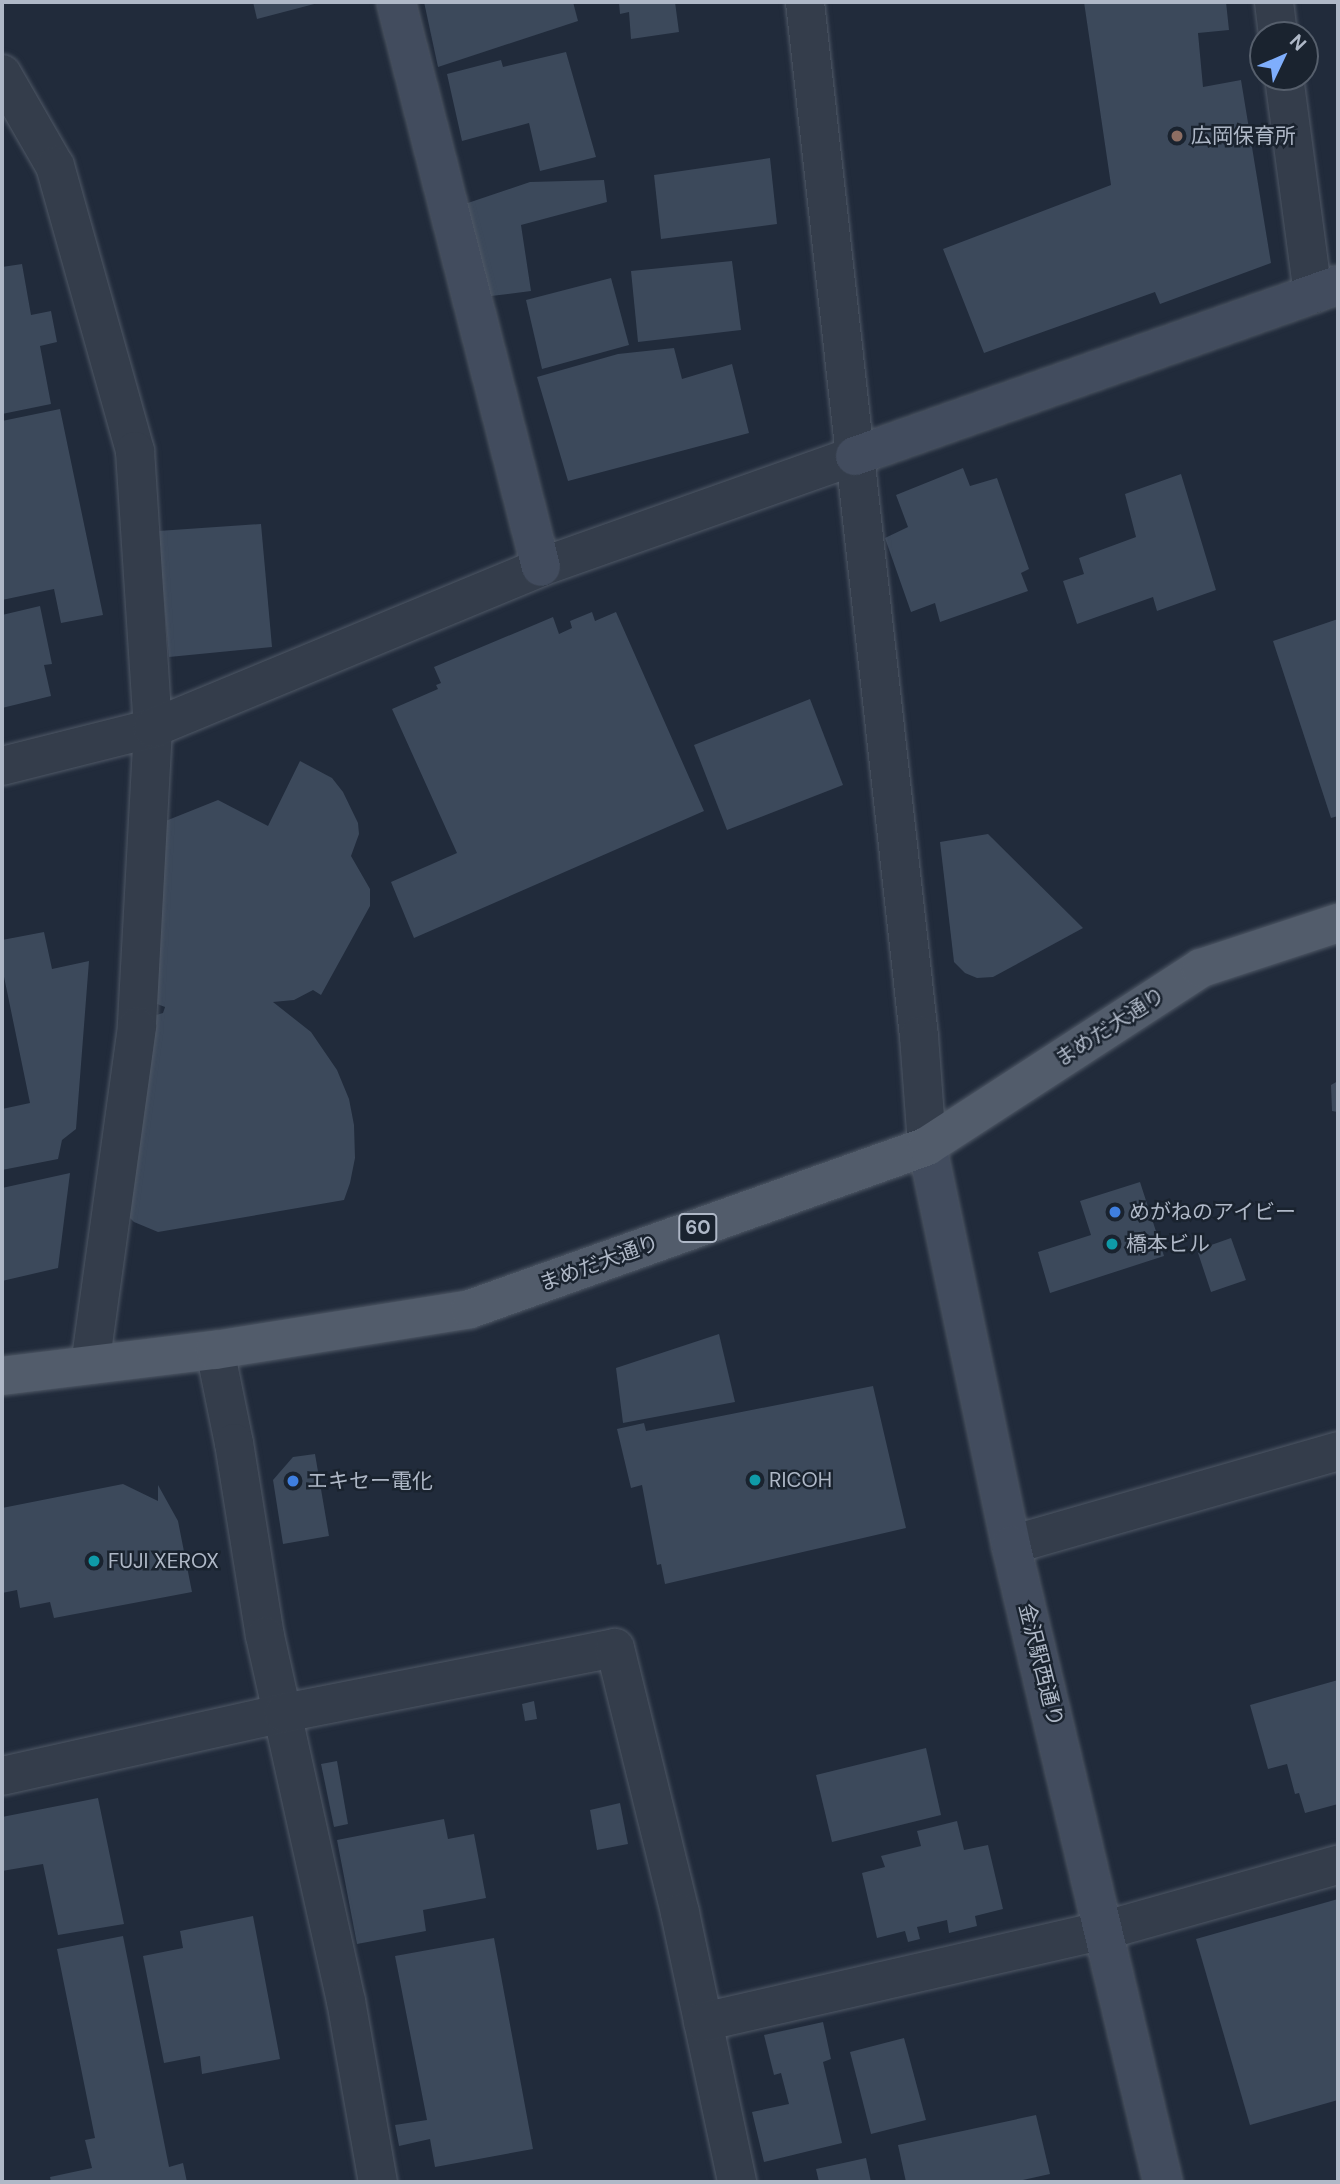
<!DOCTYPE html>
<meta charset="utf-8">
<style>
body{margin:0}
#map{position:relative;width:1340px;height:2184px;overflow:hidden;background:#212b3b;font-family:"DM Sans","Noto Sans JP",sans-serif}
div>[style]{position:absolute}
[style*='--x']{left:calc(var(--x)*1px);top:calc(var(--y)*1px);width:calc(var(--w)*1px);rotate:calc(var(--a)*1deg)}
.building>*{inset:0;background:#3c495b}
.roads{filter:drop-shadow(0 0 2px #4f5866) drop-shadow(0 0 2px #4f5866)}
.street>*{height:38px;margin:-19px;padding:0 19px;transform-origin:19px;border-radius:19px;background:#343d4b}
.secondary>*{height:38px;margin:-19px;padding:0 19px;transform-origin:19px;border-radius:19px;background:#424c5e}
.primary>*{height:38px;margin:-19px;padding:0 19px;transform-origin:19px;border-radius:19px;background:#525c6b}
.dots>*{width:19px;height:19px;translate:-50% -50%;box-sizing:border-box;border:4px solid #1a232f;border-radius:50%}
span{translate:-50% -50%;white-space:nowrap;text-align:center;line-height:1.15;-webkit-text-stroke:5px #1a232f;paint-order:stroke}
.shield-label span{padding:2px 5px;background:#1a232f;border:2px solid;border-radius:5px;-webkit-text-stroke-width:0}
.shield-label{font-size:19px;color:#afb8c7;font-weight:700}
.poi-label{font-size:21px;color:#afb8c7}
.left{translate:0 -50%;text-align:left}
.street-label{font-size:21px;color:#afb8c7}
.frame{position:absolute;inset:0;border:4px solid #afb8c7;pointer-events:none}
.north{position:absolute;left:1249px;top:21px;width:70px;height:70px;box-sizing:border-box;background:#1a232f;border:2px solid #565f6c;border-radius:50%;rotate:46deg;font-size:19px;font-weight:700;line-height:28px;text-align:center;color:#afb8c7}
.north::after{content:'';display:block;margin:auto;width:24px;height:32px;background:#7faefc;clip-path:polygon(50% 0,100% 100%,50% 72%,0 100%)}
</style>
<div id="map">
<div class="building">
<i style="clip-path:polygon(253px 2px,318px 2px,318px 3px,257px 19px)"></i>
<i style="clip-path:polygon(424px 2px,573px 2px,578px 21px,438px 67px)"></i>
<i style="clip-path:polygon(619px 2px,675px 2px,679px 32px,631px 39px,629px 12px,620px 14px)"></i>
<i style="clip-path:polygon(1084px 2px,1226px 2px,1229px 30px,1198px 33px,1203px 87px,1241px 80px,1271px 263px,1160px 304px,1155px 292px,984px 353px,943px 249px,1111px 185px)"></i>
<i style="clip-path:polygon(566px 52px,596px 157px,540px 171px,529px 123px,462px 141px,447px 74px,501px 60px,503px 67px)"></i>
<i style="clip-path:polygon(770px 158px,777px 224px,661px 239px,654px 175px)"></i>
<i style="clip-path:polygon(604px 180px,607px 202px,521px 225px,531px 291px,483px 297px,456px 207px,530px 182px)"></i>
<i style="clip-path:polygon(732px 261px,741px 330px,638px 342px,631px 271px)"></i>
<i style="clip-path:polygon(22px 264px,31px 315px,51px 311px,57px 342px,40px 346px,51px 404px,2px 414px,2px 267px)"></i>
<i style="clip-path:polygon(611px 278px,629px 345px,542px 369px,526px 300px)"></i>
<i style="clip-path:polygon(674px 348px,682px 379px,732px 364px,749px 433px,568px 481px,537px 377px,618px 354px)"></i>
<i style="clip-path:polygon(60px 409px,103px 615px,61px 623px,54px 589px,2px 600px,2px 421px)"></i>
<i style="clip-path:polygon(963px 468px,970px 486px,997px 478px,1029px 569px,1021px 573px,1028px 591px,940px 622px,935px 603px,911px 612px,885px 538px,908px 527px,896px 495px)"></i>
<i style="clip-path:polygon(1181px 474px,1216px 590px,1157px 611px,1153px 597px,1077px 624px,1063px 581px,1084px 574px,1079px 558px,1136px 537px,1125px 494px)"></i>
<i style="clip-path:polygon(261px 524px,272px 647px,169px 657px,158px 531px)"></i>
<i style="clip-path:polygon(40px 606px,52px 664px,44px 665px,51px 696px,2px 708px,2px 615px)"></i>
<i style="clip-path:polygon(592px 612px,595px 621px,616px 612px,704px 811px,414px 938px,391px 882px,457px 853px,392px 709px,438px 689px,436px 685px,441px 683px,434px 667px,553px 617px,559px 634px,572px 628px,570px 621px)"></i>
<i style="clip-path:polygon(1338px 619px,1338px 816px,1331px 818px,1273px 641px)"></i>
<i style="clip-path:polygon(810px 699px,843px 785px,727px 830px,694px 745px)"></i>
<i style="clip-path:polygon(300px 761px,332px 778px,343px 792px,358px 823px,359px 834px,351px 856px,370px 889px,370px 906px,321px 995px,313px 990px,294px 1000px,273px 1002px,311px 1032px,337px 1070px,349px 1099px,354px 1125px,355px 1158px,350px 1183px,344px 1200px,158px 1232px,134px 1222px,128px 1216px,153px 1016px,163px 1013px,165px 1007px,144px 999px,153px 826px,218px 800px,268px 826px)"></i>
<i style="clip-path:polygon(988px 834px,1083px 928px,993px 977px,977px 978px,965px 973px,954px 962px,940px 842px)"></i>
<i style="clip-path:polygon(44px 932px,52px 969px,89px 961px,76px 1129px,62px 1140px,58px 1159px,2px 1170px,2px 1109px,30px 1103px,2px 967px,2px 940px)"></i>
<i style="clip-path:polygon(1338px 1081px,1338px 1112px,1332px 1111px,1331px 1085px)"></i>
<i style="clip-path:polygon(70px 1173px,58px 1268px,2px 1281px,2px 1188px)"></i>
<i style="clip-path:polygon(1140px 1182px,1164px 1256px,1050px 1293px,1038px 1252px,1091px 1235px,1080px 1201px)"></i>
<i style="clip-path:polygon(1231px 1238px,1246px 1280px,1211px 1292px,1197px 1250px)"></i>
<i style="clip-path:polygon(719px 1334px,735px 1402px,623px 1423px,616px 1368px)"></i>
<i style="clip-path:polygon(873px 1386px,906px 1528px,665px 1584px,661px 1564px,657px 1565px,642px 1485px,631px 1488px,617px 1429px,644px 1423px,646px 1431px)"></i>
<i style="clip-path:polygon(315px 1454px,329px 1536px,283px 1544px,273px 1480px,293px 1457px)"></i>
<i style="clip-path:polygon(123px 1484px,158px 1501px,158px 1485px,178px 1521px,192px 1592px,54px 1618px,50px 1602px,20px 1608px,17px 1590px,2px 1593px,2px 1508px)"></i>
<i style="clip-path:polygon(1338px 1680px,1338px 1804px,1305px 1813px,1299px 1793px,1295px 1794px,1287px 1764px,1268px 1769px,1250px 1705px)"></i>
<i style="clip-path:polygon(534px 1701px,537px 1719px,525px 1721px,522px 1704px)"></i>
<i style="clip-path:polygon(926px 1748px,941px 1815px,832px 1842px,816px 1775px)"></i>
<i style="clip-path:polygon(337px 1761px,348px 1824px,334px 1827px,321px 1764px)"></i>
<i style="clip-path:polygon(98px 1798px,124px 1924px,58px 1935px,43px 1864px,2px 1871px,2px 1817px)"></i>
<i style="clip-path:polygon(620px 1803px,628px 1844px,597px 1850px,590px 1810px)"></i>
<i style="clip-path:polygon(444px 1819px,448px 1839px,474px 1834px,486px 1898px,423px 1910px,426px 1931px,357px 1944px,337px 1840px)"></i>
<i style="clip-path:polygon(957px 1821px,964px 1850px,988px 1845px,1003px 1909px,975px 1916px,977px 1926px,949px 1933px,947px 1920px,917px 1927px,920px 1939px,908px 1942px,905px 1931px,877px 1938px,862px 1873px,885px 1867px,881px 1856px,921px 1846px,917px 1831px)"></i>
<i style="clip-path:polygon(1338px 1899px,1338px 2100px,1250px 2125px,1196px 1939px)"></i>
<i style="clip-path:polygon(253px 1916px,280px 2059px,202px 2074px,200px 2056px,164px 2063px,143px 1956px,183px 1948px,180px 1931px)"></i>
<i style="clip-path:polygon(123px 1936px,169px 2167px,183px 2163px,187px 2182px,51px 2182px,50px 2177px,92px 2168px,85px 2140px,95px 2138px,57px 1949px)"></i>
<i style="clip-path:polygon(494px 1938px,533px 2149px,435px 2167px,430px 2139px,399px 2146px,395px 2125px,427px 2120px,395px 1956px)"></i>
<i style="clip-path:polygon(823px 2022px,831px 2059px,823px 2062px,842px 2143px,764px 2162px,752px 2112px,789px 2104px,781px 2073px,774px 2075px,764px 2035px)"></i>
<i style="clip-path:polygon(904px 2038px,926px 2120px,871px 2134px,850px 2052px)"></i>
<i style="clip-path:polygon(1036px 2115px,1050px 2174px,1014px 2182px,906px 2182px,898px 2145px)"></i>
<i style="clip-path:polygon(866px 2158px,871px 2182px,819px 2182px,816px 2169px)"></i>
</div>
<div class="roads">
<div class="street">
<i style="--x:805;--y:2;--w:1040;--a:83.71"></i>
<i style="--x:919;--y:1036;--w:110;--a:85.8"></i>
<i style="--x:1274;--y:2;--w:33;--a:83"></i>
<i style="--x:2;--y:74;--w:106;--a:60.1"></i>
<i style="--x:55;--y:166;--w:296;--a:74.3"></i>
<i style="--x:135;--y:451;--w:278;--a:86.3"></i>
<i style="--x:153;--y:728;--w:299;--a:93.1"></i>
<i style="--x:137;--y:1027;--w:340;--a:97.9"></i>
<i style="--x:1284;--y:77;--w:219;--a:82.4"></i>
<i style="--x:2;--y:766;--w:156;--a:-14.1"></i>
<i style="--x:153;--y:728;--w:420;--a:-22.5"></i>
<i style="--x:541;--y:567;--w:333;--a:-19.5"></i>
<i style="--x:215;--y:1350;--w:95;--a:78.5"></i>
<i style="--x:234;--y:1443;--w:195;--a:80.9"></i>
<i style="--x:265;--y:1636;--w:374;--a:77.5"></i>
<i style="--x:346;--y:2001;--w:184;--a:80"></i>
<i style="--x:1011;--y:1545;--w:340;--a:-16"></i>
<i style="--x:2;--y:1776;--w:289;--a:-12.6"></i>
<i style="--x:284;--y:1713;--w:337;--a:-11.1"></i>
<i style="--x:615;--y:1648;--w:273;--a:76.2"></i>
<i style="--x:680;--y:1913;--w:275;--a:78"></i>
<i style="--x:703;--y:2022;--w:413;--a:-12.9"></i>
<i style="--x:1106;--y:1930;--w:241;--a:-15.7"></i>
</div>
<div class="secondary">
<i style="--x:396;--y:2;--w:583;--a:75.61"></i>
<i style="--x:855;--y:456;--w:512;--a:-19.5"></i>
<i style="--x:927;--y:1146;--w:408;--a:78.1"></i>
<i style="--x:1011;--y:1545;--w:655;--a:76.58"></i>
</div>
<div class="primary">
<i style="--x:2;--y:1376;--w:215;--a:-7"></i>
<i style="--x:215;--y:1350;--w:258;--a:-9.1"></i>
<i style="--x:470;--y:1309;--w:485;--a:-19.6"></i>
<i style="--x:927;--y:1146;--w:327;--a:-33"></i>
<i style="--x:1201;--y:968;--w:144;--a:-18.2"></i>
</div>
</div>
<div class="dots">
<i style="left:1177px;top:136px;background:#8d6e63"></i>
<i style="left:1115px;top:1212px;background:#3f7fe0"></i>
<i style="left:1112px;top:1244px;background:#0f9aa8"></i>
<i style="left:755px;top:1480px;background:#0f9aa8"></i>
<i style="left:293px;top:1481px;background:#3f7fe0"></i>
<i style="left:94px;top:1561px;background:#0f9aa8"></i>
</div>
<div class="shield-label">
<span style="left:698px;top:1228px">60</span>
</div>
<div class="poi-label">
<span class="left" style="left:1191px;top:136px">広岡保育所</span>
<span class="left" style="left:1129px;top:1212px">めがねのアイビー</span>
<span class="left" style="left:1126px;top:1244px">橋本ビル</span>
<span class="left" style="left:769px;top:1480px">RICOH</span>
<span class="left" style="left:307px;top:1481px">エキセー電化</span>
<span class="left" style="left:108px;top:1561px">FUJI XEROX</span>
</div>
<div class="street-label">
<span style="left:1110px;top:1027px;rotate:-33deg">まめだ大通り</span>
<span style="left:599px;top:1263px;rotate:-20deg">まめだ大通り</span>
<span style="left:1041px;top:1665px;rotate:76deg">金沢駅西通り</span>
</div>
<div class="frame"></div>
<div class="north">N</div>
</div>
